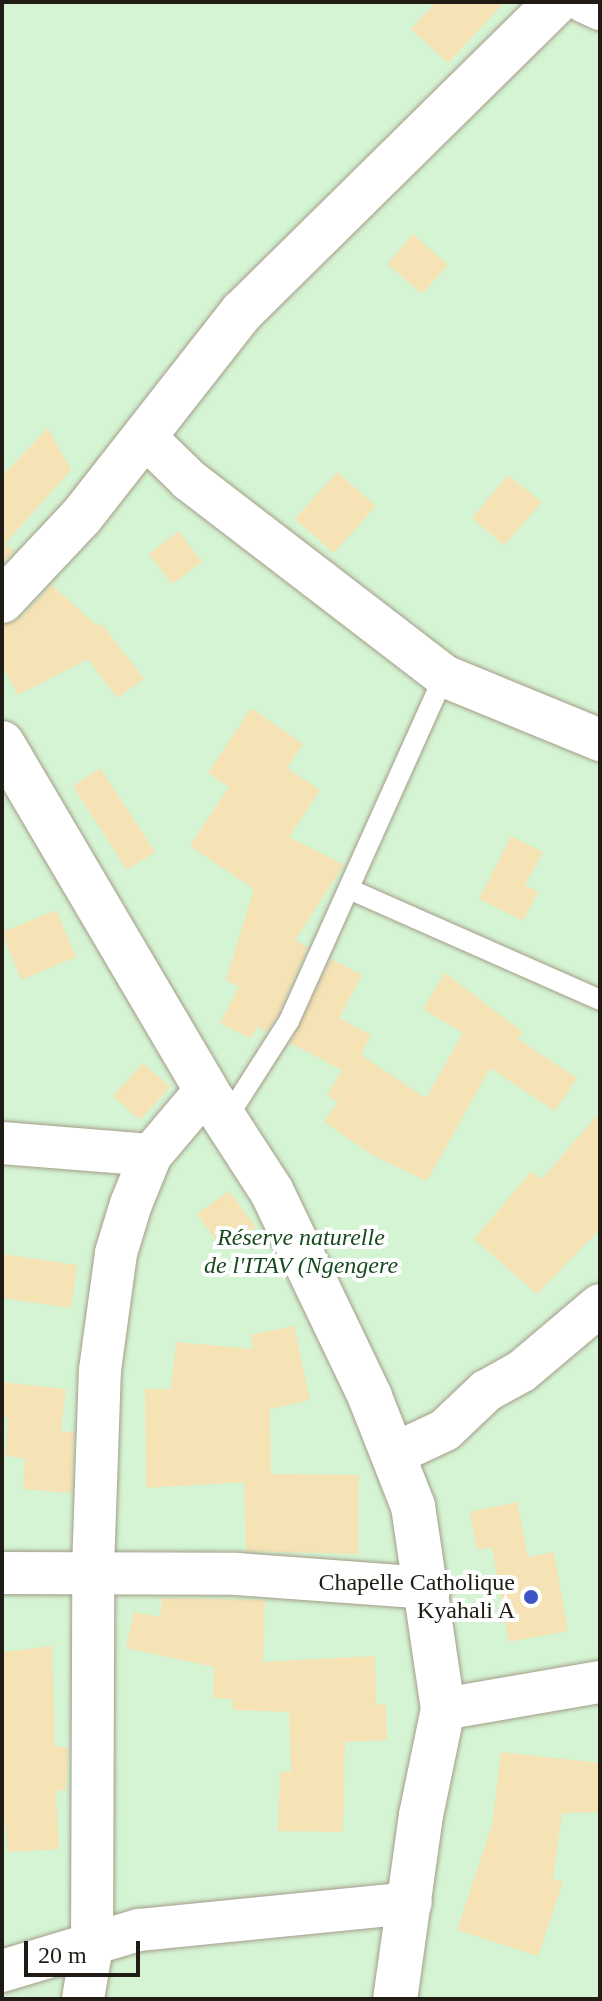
<!DOCTYPE html>
<meta charset="utf-8">
<style>
body{margin:0}
#map{position:relative;width:602px;height:2001px;overflow:hidden;background:#fef8eb;font-family:"Times New Roman",serif}
div>[style]{position:absolute}
[style*='--x']{left:calc(var(--x)*1px);top:calc(var(--y)*1px);width:calc(var(--w)*1px);rotate:calc(var(--a)*1deg)}
.green>*{inset:0;background:#d4f4d4}
.building>*{inset:0;background:#f5e2b5}
.roads{filter:drop-shadow(0 0 2px #a59c88) drop-shadow(0 0 2px #a59c88)}
.service>*{height:20px;margin:-10px;padding:0 10px;transform-origin:10px;border-radius:10px;background:#fff}
.minor>*{height:42px;margin:-21px;padding:0 21px;transform-origin:21px;border-radius:21px;background:#fff}
.tertiary>*{height:44px;margin:-22px;padding:0 22px;transform-origin:22px;border-radius:22px;background:#fff}
.dots>*{width:22px;height:22px;translate:-50% -50%;box-sizing:border-box;border:4px solid #fff;border-radius:50%}
span{translate:-50% -50%;white-space:nowrap;text-align:center;line-height:1.15;-webkit-text-stroke:8px #fff;paint-order:stroke}
.park-label{font-size:24px;color:#164a1d;font-style:italic}
.poi-label{font-size:24px;color:#201c15}
.right{translate:-100% -50%;text-align:right}
.frame{position:absolute;inset:0;border:4px solid #201c15;pointer-events:none}
.scale{position:absolute;left:24px;top:1941px;width:116px;height:36px;box-sizing:border-box;border:4px solid #201c15;border-top:0;padding-left:10px;font-size:24px;line-height:28px;white-space:nowrap;color:#201c15;-webkit-text-stroke:6px #fff;paint-order:stroke}
</style>
<div id="map">
<div class="green">
<i style="clip-path:polygon(2px 2px,600px 2px,600px 1999px,2px 1999px)"></i>
</div>
<div class="building">
<i style="clip-path:polygon(436px 2px,505px 2px,448px 63px,411px 29px)"></i>
<i style="clip-path:polygon(413px 234px,448px 265px,422px 294px,387px 264px)"></i>
<i style="clip-path:polygon(48px 428px,71px 470px,5px 544px,14px 551px,2px 564px,2px 476px)"></i>
<i style="clip-path:polygon(337px 472px,376px 506px,334px 553px,295px 519px)"></i>
<i style="clip-path:polygon(508px 475px,542px 502px,504px 545px,472px 518px)"></i>
<i style="clip-path:polygon(179px 531px,202px 562px,172px 584px,149px 554px)"></i>
<i style="clip-path:polygon(52px 585px,97px 626px,101px 623px,144px 679px,117px 698px,88px 659px,18px 695px,2px 666px,2px 625px,20px 618px)"></i>
<i style="clip-path:polygon(251px 708px,303px 744px,287px 768px,320px 790px,289px 837px,344px 865px,295px 940px,308px 947px,278px 1015px,267px 1032px,257px 1026px,251px 1039px,220px 1023px,239px 987px,226px 980px,254px 889px,190px 846px,229px 787px,208px 773px)"></i>
<i style="clip-path:polygon(100px 768px,155px 852px,127px 870px,73px 786px)"></i>
<i style="clip-path:polygon(511px 836px,543px 852px,525px 885px,538px 892px,523px 921px,479px 899px)"></i>
<i style="clip-path:polygon(56px 910px,76px 957px,21px 980px,2px 932px)"></i>
<i style="clip-path:polygon(331px 959px,362px 975px,339px 1018px,371px 1035px,361px 1055px,426px 1098px,463px 1033px,423px 1009px,445px 973px,523px 1032px,518px 1039px,577px 1078px,555px 1111px,490px 1068px,427px 1181px,374px 1156px,324px 1122px,338px 1102px,327px 1095px,342px 1070px,290px 1043px)"></i>
<i style="clip-path:polygon(143px 1063px,170px 1087px,140px 1120px,113px 1096px)"></i>
<i style="clip-path:polygon(600px 1112px,600px 1229px,537px 1294px,474px 1239px,532px 1171px,542px 1179px)"></i>
<i style="clip-path:polygon(229px 1191px,256px 1227px,223px 1250px,197px 1214px)"></i>
<i style="clip-path:polygon(2px 1254px,77px 1265px,71px 1308px,2px 1298px)"></i>
<i style="clip-path:polygon(294px 1326px,310px 1400px,270px 1409px,271px 1474px,359px 1475px,358px 1554px,246px 1551px,244px 1482px,146px 1488px,145px 1389px,171px 1389px,176px 1342px,254px 1349px,251px 1335px)"></i>
<i style="clip-path:polygon(2px 1382px,66px 1389px,61px 1431px,74px 1432px,72px 1493px,23px 1489px,25px 1458px,5px 1456px,8px 1418px,2px 1418px)"></i>
<i style="clip-path:polygon(517px 1502px,528px 1557px,554px 1552px,568px 1631px,509px 1642px,492px 1547px,477px 1550px,470px 1512px)"></i>
<i style="clip-path:polygon(162px 1598px,265px 1600px,263px 1662px,375px 1656px,376px 1705px,386px 1704px,387px 1740px,345px 1742px,343px 1832px,278px 1831px,280px 1771px,291px 1772px,289px 1712px,233px 1710px,233px 1699px,213px 1698px,214px 1667px,126px 1648px,134px 1612px,160px 1617px)"></i>
<i style="clip-path:polygon(52px 1646px,55px 1747px,68px 1747px,66px 1790px,56px 1791px,59px 1849px,8px 1852px,2px 1800px,2px 1652px)"></i>
<i style="clip-path:polygon(501px 1752px,600px 1763px,600px 1812px,562px 1813px,553px 1879px,563px 1882px,538px 1956px,457px 1930px,492px 1825px)"></i>
</div>
<div class="roads">
<div class="service">
<i style="--x:351;--y:890;--w:272;--a:23.8"></i>
<i style="--x:227;--y:1118;--w:115;--a:-57.4"></i>
<i style="--x:289;--y:1021;--w:378;--a:-65.8"></i>
</div>
<div class="minor">
<i style="--x:585;--y:2;--w:17;--a:25"></i>
<i style="--x:146;--y:438;--w:60;--a:44.3"></i>
<i style="--x:189;--y:480;--w:322;--a:37.5"></i>
<i style="--x:444;--y:676;--w:169;--a:22.3"></i>
<i style="--x:2;--y:1143;--w:149;--a:4.6"></i>
<i style="--x:394;--y:1454;--w:56;--a:-25.2"></i>
<i style="--x:445;--y:1430;--w:57;--a:-43.6"></i>
<i style="--x:486;--y:1391;--w:41;--a:-29.1"></i>
<i style="--x:522;--y:1371;--w:102;--a:-40.2"></i>
<i style="--x:2;--y:1573;--w:235;--a:0.2"></i>
<i style="--x:237;--y:1574;--w:193;--a:4.2"></i>
<i style="--x:443;--y:1709;--w:159;--a:-9.8"></i>
<i style="--x:2;--y:1971;--w:143;--a:-16.7"></i>
<i style="--x:139;--y:1930;--w:273;--a:-5.7"></i>
<i style="--x:83;--y:1999;--w:54;--a:-80.4"></i>
<i style="--x:92;--y:1946;--w:377;--a:-89.8"></i>
<i style="--x:93;--y:1569;--w:199;--a:-88"></i>
<i style="--x:100;--y:1370;--w:118;--a:-82.2"></i>
<i style="--x:116;--y:1253;--w:51;--a:-73"></i>
<i style="--x:131;--y:1204;--w:53;--a:-67.8"></i>
<i style="--x:151;--y:1155;--w:85;--a:-49.8"></i>
</div>
<div class="tertiary">
<i style="--x:2;--y:601;--w:115;--a:-46.8"></i>
<i style="--x:81;--y:517;--w:261;--a:-51.9"></i>
<i style="--x:242;--y:312;--w:441;--a:-44.6"></i>
<i style="--x:2;--y:743;--w:403;--a:59.5"></i>
<i style="--x:206;--y:1090;--w:121;--a:57.1"></i>
<i style="--x:272;--y:1192;--w:227;--a:64.4"></i>
<i style="--x:370;--y:1397;--w:117;--a:68.5"></i>
<i style="--x:413;--y:1506;--w:205;--a:81.6"></i>
<i style="--x:443;--y:1709;--w:108;--a:101.7"></i>
<i style="--x:421;--y:1815;--w:186;--a:98"></i>
</div>
</div>
<div class="dots">
<i style="left:531px;top:1597px;background:#3f54c7"></i>
</div>
<div class="park-label">
<span style="left:301px;top:1252px">Réserve naturelle<br>de l'ITAV (Ngengere</span>
</div>
<div class="poi-label">
<span class="right" style="left:515px;top:1597px">Chapelle Catholique<br>Kyahali A</span>
</div>
<div class="frame"></div>
<div class="scale">20 m</div>
</div>
